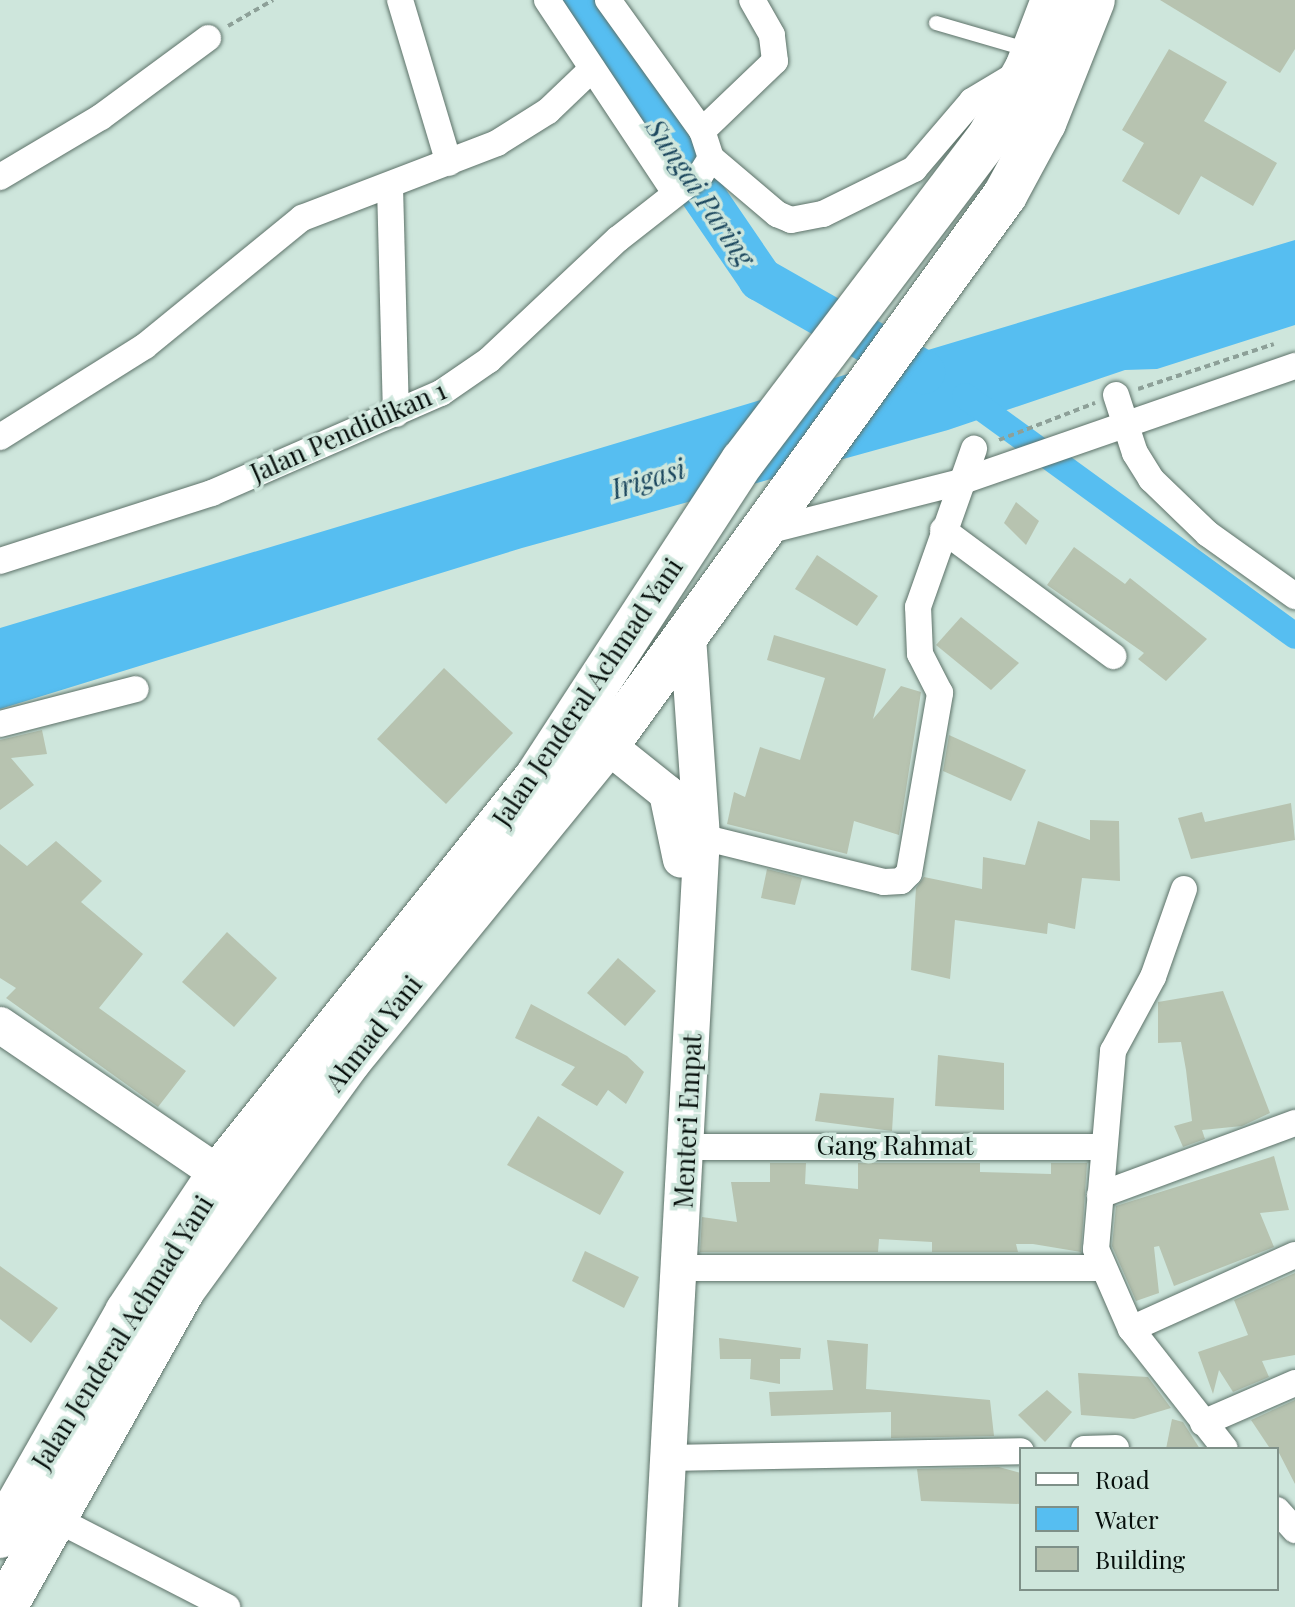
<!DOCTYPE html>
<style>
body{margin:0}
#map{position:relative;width:1295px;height:1607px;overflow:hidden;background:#cee6dc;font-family:"Playfair Display",serif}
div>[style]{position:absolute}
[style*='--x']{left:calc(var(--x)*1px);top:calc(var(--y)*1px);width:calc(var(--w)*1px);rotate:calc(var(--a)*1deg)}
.water>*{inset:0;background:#56bef1}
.canal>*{height:26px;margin:-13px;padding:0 13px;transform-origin:13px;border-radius:13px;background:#56bef1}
.river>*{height:44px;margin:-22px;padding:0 22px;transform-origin:22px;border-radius:22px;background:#56bef1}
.building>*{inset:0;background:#b7c3b0}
.path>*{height:4px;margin-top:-2px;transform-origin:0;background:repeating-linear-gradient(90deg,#8da098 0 6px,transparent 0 10px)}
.roads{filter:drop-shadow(0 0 2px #5d7269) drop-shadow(0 0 2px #5d7269)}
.lane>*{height:14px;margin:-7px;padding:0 7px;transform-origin:7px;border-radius:7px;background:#fff}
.street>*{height:26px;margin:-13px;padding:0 13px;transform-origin:13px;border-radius:13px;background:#fff}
.secondary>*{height:36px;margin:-18px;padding:0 18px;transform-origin:18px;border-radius:18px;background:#fff}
.highway>*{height:44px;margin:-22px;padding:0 22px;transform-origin:22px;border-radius:22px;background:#fff}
span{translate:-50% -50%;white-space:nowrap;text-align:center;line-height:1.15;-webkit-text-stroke:7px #cee6dc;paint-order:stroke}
.street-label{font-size:26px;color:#060e0b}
.water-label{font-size:28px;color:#1e495f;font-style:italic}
.legend{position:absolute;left:1019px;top:1447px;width:260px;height:144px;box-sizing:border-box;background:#cee6dc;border:2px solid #7e9088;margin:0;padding:10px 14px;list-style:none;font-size:24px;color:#060e0b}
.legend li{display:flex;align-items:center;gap:16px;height:40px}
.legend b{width:40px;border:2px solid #7e9088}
</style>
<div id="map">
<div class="water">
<i style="clip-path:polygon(1295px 240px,1295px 325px,1157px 369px,1125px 370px,948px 430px,522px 548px,0 709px,0 628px)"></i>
</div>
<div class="canal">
<i style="--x:965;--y:396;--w:408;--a:36"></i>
</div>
<div class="river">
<i style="--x:570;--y:0;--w:338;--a:55.7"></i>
<i style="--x:760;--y:279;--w:188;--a:29.7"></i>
</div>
<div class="building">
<i style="clip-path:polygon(1160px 0,1295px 0,1295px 49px,1280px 73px)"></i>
<i style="clip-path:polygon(1169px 49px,1227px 82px,1204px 121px,1277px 163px,1253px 206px,1201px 176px,1179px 215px,1122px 181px,1144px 143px,1122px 130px)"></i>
<i style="clip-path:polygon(1016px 502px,1039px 521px,1026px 545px,1004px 523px)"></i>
<i style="clip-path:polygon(1074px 547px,1125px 584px,1130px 578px,1207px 639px,1166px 681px,1138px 659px,1144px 653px,1047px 585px)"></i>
<i style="clip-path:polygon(817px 555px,878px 596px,857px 626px,795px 589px)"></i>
<i style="clip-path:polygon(961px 617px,1019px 663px,991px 690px,936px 645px)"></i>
<i style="clip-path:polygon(774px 635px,886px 669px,873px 719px,901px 686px,921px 692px,899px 835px,854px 821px,847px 854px,727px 824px,734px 792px,745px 797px,760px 747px,800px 760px,825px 678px,767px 660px)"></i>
<i style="clip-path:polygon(444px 668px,513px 733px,446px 804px,377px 739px)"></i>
<i style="clip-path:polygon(42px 730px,47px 754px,11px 758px,34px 785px,0 810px,0 740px)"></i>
<i style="clip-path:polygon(949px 735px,1026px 770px,1011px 801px,943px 771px)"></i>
<i style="clip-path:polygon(1291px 803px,1295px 840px,1191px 859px,1178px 818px,1202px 812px,1205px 822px)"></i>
<i style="clip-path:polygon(1090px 820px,1119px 821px,1120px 881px,1082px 878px,1075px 929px,1048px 923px,1047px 934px,955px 920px,950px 979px,911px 970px,916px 888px,924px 877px,982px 889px,983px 857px,1025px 865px,1038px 821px,1090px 840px)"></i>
<i style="clip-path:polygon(56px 841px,102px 881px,81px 902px,143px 954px,99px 1008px,186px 1071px,158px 1107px,6px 998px,16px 988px,0 978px,0 844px,27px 866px)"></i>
<i style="clip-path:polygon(767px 869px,802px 878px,795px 905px,761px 898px)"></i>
<i style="clip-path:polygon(227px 932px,277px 978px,234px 1027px,182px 982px)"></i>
<i style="clip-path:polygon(618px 958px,656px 991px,625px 1026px,587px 993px)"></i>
<i style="clip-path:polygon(1223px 991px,1270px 1113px,1242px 1126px,1202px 1130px,1205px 1139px,1183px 1147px,1174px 1126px,1192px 1121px,1186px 1070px,1181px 1042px,1158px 1043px,1158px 1002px)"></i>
<i style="clip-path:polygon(531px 1004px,627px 1056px,644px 1072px,626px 1104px,608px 1090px,597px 1106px,561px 1085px,575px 1067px,515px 1038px)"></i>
<i style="clip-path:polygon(938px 1055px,1004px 1063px,1004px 1110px,935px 1106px)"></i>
<i style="clip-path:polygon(820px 1093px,894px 1098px,892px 1131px,815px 1121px)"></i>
<i style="clip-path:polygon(538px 1116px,624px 1172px,600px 1215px,507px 1165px)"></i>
<i style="clip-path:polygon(1274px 1156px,1289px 1210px,1260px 1213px,1274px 1247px,1174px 1286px,1159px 1246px,1154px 1247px,1159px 1293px,1136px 1301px,1112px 1246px,1116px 1206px)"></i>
<i style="clip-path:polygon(770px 1163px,806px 1163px,805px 1184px,858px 1189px,858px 1163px,980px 1163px,980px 1172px,1051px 1174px,1051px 1163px,1087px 1163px,1081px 1252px,1033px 1244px,1016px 1244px,1018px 1252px,932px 1252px,932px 1242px,879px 1239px,878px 1252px,700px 1252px,702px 1217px,737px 1222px,731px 1182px,770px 1182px)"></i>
<i style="clip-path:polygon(585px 1251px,639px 1277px,624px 1308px,572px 1281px)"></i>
<i style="clip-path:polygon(0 1266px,58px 1308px,31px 1343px,0 1319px)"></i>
<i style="clip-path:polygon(1295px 1273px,1295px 1355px,1262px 1361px,1269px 1377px,1233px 1392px,1219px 1370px,1213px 1394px,1198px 1352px,1248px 1335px,1234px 1300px)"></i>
<i style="clip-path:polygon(719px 1338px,801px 1348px,800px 1359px,780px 1359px,780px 1384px,750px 1379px,751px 1359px,720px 1359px)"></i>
<i style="clip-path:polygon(827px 1340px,868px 1344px,866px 1389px,990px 1400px,994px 1436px,891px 1438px,891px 1412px,771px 1416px,769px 1392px,833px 1390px)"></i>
<i style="clip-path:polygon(1078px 1373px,1148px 1377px,1171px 1408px,1134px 1419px,1081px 1415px)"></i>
<i style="clip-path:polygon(1047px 1390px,1072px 1412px,1045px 1442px,1018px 1415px)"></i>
<i style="clip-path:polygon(1295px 1400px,1295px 1484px,1277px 1449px,1269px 1447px,1251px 1420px)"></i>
<i style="clip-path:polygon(1172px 1419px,1183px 1422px,1200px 1449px,1166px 1449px)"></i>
<i style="clip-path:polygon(999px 1467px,1021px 1473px,1021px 1504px,921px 1501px,917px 1469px)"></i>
</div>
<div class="path">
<i style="--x:228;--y:26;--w:52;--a:-30"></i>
<i style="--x:1138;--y:389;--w:143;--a:-18.3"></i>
<i style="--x:999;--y:440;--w:103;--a:-21.1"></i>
</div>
<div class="roads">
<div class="lane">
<i style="--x:936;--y:23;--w:97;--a:16.2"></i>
</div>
<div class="street">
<i style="--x:400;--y:0;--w:170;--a:73.3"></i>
<i style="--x:547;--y:0;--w:232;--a:56.4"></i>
<i style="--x:608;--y:0;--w:161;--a:54.3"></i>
<i style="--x:711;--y:158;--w:28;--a:-108"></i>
<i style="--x:702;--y:131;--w:101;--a:-43.8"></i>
<i style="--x:775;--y:61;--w:26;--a:-97"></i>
<i style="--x:772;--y:35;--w:40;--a:-119.7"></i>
<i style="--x:0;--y:177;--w:117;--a:-30.7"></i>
<i style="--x:101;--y:117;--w:133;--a:-36.4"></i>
<i style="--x:390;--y:186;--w:228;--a:88.5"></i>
<i style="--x:1116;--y:395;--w:61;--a:71.9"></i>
<i style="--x:1135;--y:453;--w:31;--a:58"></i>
<i style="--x:1151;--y:479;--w:79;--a:44"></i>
<i style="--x:1208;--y:534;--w:107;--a:35.5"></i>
<i style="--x:0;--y:437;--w:171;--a:-32.1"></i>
<i style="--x:145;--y:346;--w:203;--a:-39.2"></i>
<i style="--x:302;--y:218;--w:209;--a:-21"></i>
<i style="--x:497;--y:143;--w:60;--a:-32.1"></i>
<i style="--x:548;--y:111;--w:61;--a:-43.7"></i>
<i style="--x:943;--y:530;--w:212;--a:36.5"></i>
<i style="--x:763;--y:532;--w:203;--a:-14.2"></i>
<i style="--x:960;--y:482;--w:355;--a:-19.1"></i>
<i style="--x:0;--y:561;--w:223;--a:-17.8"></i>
<i style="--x:212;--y:493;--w:250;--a:-23.6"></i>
<i style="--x:441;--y:393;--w:58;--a:-34.5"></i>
<i style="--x:489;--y:360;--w:177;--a:-43.2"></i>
<i style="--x:618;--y:239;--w:105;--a:-38.1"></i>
<i style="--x:701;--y:174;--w:19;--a:-58"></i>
<i style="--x:711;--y:158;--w:87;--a:40.3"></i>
<i style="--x:777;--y:214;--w:15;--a:23"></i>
<i style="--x:791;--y:220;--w:33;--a:-11"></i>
<i style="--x:823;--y:214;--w:102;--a:-26.3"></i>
<i style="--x:914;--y:169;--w:89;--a:-49.5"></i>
<i style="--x:972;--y:101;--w:58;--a:-31"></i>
<i style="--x:0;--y:724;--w:140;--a:-14.4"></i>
<i style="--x:702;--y:837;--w:187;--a:13.9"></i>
<i style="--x:884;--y:882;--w:17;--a:-3"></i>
<i style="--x:901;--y:881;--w:11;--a:-45"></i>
<i style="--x:909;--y:873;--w:183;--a:-80.2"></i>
<i style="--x:940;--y:693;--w:44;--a:-117.1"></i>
<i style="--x:920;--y:654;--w:47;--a:-92.4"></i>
<i style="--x:918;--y:607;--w:168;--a:-70.5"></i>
<i style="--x:1184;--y:889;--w:93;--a:109.4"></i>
<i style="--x:1153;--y:977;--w:84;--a:118.4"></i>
<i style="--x:1113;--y:1051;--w:199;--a:94.9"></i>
<i style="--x:1096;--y:1249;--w:87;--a:66.4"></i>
<i style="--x:1131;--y:1329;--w:152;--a:51.9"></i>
<i style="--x:686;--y:1147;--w:418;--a:0"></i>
<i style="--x:1100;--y:1195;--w:208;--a:-20.3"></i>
<i style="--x:678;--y:1268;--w:425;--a:0"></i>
<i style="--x:1131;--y:1329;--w:180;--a:-24.3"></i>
<i style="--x:1203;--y:1423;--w:100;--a:-23.5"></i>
<i style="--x:1084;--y:1449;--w:32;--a:-2"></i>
<i style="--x:668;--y:1458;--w:353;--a:-1.1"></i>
<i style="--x:1277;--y:1510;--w:27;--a:48"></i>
<i style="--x:52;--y:1517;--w:197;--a:27.2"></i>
</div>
<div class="secondary">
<i style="--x:607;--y:745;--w:77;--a:38.7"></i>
<i style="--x:667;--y:793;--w:68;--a:78.2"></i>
<i style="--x:0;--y:1025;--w:265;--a:34.2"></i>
<i style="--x:660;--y:1607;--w:771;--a:-86.88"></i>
<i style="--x:702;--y:837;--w:202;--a:-94"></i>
</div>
<div class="highway">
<i style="--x:0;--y:1536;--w:257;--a:-60.4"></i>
<i style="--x:127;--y:1312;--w:166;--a:-56.3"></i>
<i style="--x:219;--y:1174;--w:507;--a:-51.32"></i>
<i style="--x:536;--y:778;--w:379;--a:-56.9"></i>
<i style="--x:743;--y:461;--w:407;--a:-52.8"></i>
<i style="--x:989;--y:137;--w:79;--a:-61.2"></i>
<i style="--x:1027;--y:68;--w:73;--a:-69.1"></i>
<i style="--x:5;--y:1607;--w:362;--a:-60.7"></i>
<i style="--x:182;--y:1291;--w:284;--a:-54"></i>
<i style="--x:349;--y:1061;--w:408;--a:-50.8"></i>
<i style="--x:607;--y:745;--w:679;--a:-54.11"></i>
<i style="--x:1005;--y:195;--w:82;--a:-61.6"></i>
<i style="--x:1044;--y:123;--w:132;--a:-68.3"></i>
</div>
</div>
<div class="street-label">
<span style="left:348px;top:431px;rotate:-24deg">Jalan Pendidikan 1</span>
<span style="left:587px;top:692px;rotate:-56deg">Jalan Jenderal Achmad Yani</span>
<span style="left:373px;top:1033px;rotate:-52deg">Ahmad Yani</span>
<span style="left:687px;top:1121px;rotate:-87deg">Menteri Empat</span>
<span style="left:895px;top:1145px">Gang Rahmat</span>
<span style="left:122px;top:1332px;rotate:-58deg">Jalan Jenderal Achmad Yani</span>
</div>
<div class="water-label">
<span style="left:701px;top:192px;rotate:56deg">Sungai Paring</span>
<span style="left:648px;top:478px;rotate:-17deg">Irigasi</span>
</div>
<ul class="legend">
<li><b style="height:10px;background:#fff"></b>Road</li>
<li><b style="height:22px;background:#56bef1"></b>Water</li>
<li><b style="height:22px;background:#b7c3b0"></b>Building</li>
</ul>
</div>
